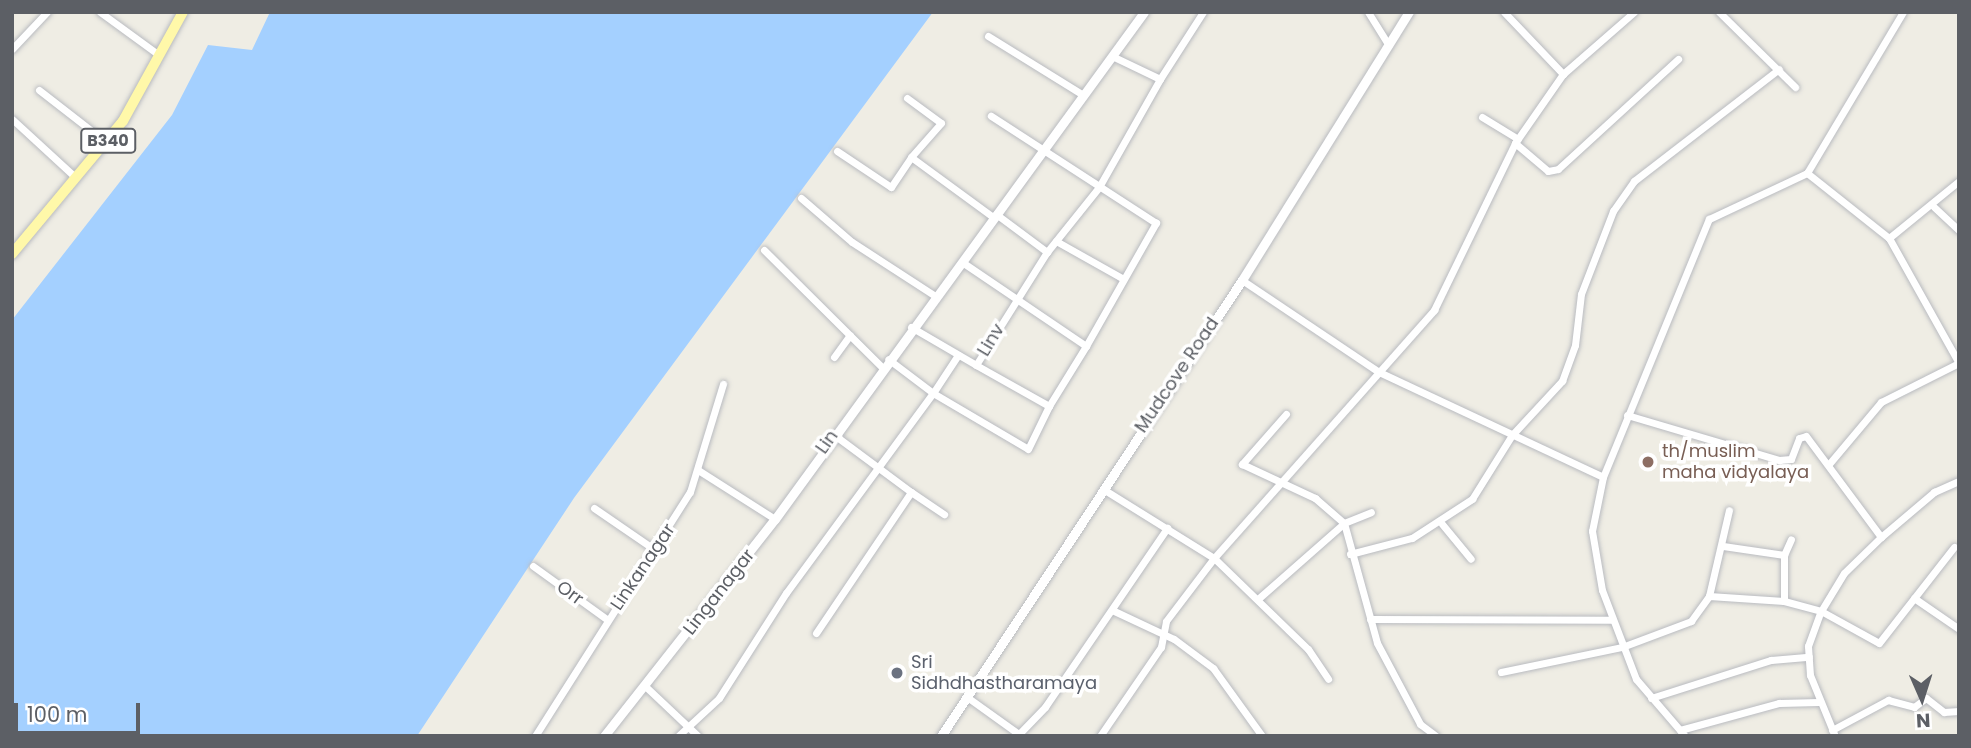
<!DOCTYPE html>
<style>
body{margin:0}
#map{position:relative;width:1971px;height:748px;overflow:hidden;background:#efede4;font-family:Poppins,sans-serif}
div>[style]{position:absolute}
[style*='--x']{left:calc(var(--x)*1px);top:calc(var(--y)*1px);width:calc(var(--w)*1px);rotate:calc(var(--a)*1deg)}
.water>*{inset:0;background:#a4d0ff}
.roads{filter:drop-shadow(0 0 2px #b9bbc0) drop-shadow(0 0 2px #b9bbc0)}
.minor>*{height:7px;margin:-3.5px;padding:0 3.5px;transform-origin:3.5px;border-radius:3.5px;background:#fff}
.tertiary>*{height:9px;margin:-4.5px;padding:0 4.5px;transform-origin:4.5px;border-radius:4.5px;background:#fff}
.primary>*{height:10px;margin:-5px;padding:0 5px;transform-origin:5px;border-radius:5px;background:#fff8a9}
.dots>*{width:19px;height:19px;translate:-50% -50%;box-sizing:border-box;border:4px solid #fff;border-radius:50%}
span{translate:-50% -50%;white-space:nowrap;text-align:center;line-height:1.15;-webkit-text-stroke:7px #fff;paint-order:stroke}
.shield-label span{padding:2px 5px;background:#fff;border:2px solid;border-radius:5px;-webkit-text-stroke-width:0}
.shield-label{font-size:16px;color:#5c5f65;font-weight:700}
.street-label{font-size:18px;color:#5c5f65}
.education-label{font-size:18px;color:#785e54}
.left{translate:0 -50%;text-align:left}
.worship-label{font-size:18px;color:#5b616d}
.frame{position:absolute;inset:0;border:14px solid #5c5f65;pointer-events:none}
.north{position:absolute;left:1887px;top:664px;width:70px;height:70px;-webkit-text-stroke:5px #fff;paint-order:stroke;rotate:177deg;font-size:19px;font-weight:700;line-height:28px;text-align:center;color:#5c5f65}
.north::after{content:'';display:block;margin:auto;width:24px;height:32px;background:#5c5f65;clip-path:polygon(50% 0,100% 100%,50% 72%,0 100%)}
.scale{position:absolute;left:14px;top:703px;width:126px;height:32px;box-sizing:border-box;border:4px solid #5c5f65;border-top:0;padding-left:9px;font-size:21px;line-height:24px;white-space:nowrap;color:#5c5f65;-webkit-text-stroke:5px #fff;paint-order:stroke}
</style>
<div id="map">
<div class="water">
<i style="clip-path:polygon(270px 12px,933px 12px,574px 498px,417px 736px,12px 736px,12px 320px,172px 115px,208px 45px,252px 50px)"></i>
</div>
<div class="roads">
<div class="minor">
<i style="--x:100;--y:12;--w:73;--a:36.1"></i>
<i style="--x:1368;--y:12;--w:39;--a:58"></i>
<i style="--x:1504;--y:12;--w:86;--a:46.4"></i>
<i style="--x:1719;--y:12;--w:107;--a:44.6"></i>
<i style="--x:988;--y:36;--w:112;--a:31.8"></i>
<i style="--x:12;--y:49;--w:51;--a:-46.6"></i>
<i style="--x:1160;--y:79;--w:80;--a:-57.3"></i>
<i style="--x:39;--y:90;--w:86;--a:37.9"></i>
<i style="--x:907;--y:98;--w:42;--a:36.3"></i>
<i style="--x:941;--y:123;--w:45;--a:131.4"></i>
<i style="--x:911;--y:157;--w:102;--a:36.2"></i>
<i style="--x:1482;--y:117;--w:42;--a:31.4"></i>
<i style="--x:12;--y:119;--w:84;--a:42.6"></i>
<i style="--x:1515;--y:143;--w:43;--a:40.3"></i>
<i style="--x:1548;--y:171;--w:10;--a:-11"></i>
<i style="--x:1558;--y:169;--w:163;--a:-42.5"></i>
<i style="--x:837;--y:151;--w:65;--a:33.7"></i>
<i style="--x:891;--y:187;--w:36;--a:-56"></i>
<i style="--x:1807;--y:173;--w:105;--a:38.4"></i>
<i style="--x:1889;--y:238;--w:143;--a:60.8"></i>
<i style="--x:801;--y:198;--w:67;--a:40.8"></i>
<i style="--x:852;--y:242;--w:99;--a:33"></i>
<i style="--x:1934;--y:207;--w:34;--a:43"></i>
<i style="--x:996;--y:214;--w:64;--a:36.7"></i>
<i style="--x:1889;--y:238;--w:90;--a:-39.2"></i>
<i style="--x:1056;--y:241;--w:76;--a:29.3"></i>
<i style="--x:764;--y:250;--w:166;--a:44.8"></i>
<i style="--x:962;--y:262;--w:150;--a:34.1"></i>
<i style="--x:1086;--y:346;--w:142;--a:-60.4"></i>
<i style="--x:1156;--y:223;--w:197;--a:-147"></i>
<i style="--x:1242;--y:280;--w:165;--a:33.9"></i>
<i style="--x:1379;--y:372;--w:247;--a:25.1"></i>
<i style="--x:911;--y:327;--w:75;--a:30.3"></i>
<i style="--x:976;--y:365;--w:133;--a:-57.9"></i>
<i style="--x:1047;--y:252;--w:83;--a:-51.3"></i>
<i style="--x:1099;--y:187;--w:124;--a:-60.5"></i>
<i style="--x:1160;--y:79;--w:53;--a:-154.4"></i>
<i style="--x:958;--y:355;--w:45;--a:123.3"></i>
<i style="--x:933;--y:393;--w:110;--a:30.5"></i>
<i style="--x:1028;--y:449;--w:48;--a:-64"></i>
<i style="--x:834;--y:357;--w:27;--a:-54"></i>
<i style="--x:976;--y:365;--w:84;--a:29.3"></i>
<i style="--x:1049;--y:406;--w:70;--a:-58.3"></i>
<i style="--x:1286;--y:414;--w:67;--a:131.3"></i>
<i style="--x:1242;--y:464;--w:81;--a:25"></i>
<i style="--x:1315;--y:498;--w:38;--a:41"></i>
<i style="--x:1344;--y:523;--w:124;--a:74.6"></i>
<i style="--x:1377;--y:643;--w:92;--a:62"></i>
<i style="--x:1420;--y:724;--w:20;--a:37"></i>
<i style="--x:1627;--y:415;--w:159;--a:16.5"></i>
<i style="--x:1779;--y:460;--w:12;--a:-5"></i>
<i style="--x:1791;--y:459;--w:22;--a:-69"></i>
<i style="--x:1799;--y:438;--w:7;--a:-16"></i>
<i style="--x:1806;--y:436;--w:126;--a:53.4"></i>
<i style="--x:1829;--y:464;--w:81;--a:-50"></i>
<i style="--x:1881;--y:402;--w:87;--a:-26.6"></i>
<i style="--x:698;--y:470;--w:91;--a:32.5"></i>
<i style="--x:1103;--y:489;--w:131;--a:31.9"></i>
<i style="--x:1214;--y:558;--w:131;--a:44.1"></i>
<i style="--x:1308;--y:649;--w:36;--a:56"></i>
<i style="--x:911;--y:492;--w:40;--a:34"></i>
<i style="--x:594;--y:508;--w:74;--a:34.5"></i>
<i style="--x:1442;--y:524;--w:45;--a:50.4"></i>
<i style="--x:1723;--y:546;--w:62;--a:8.4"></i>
<i style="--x:1350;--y:554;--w:64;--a:-14.5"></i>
<i style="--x:1412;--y:538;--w:72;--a:-33"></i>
<i style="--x:1472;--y:499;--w:75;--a:-58"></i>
<i style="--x:1512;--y:435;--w:74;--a:-47.2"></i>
<i style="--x:1562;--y:381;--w:38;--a:-70"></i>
<i style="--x:1575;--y:345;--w:51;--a:-83.3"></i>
<i style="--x:1581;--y:294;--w:89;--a:-68.9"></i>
<i style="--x:1613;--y:211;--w:37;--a:-55"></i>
<i style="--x:1634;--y:181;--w:183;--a:-37.7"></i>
<i style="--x:533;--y:566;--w:92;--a:35.8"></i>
<i style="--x:1709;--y:596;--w:75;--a:3.8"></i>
<i style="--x:1784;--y:601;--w:38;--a:15"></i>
<i style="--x:1821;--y:611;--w:66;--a:28.9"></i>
<i style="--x:1879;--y:643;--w:122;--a:-52"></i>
<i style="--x:1259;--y:598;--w:113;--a:-41.4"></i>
<i style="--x:1344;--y:523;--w:29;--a:-22"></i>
<i style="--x:1914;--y:598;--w:55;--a:34.6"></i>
<i style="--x:1784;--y:601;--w:46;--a:-90"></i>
<i style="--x:1784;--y:555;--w:17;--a:-66"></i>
<i style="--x:1112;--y:610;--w:68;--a:25.1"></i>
<i style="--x:1174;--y:639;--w:49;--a:36.6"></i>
<i style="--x:1213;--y:668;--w:84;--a:54.2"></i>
<i style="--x:1370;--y:619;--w:242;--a:0.2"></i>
<i style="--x:816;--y:633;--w:170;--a:-56"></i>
<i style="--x:911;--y:492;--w:97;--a:-143.4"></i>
<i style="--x:1501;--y:672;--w:124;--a:-11.7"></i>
<i style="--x:1622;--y:647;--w:74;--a:-20.6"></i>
<i style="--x:1691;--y:621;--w:31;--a:-54"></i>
<i style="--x:1709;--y:596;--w:88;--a:-76.9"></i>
<i style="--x:644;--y:685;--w:74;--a:43.4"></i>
<i style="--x:967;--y:697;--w:65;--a:35.6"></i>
<i style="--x:1651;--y:698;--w:126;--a:-17.6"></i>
<i style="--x:1771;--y:660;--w:38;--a:-5"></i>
<i style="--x:1680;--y:730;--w:103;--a:-15.3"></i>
<i style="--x:1779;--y:703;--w:40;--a:-1.4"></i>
<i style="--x:1832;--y:730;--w:64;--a:-28.2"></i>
<i style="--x:1888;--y:700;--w:27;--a:15"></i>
<i style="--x:1914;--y:707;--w:15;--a:-37"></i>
<i style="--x:1926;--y:698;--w:23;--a:38"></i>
<i style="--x:1944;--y:712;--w:15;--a:-4"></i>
<i style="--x:1018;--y:735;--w:39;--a:-46"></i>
<i style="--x:1045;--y:707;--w:217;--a:-55.7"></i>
<i style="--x:535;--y:736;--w:289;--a:-57.6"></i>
<i style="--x:690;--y:492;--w:113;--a:-73"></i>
<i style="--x:678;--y:736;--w:56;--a:-42.8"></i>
<i style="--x:719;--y:698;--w:125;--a:-57.5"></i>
<i style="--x:786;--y:593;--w:248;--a:-53.7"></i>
<i style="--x:933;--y:393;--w:56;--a:-142.9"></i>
<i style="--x:1100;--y:736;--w:108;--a:-55.6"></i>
<i style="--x:1161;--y:647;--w:26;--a:-79"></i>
<i style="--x:1166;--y:621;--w:79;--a:-52.7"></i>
<i style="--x:1214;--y:558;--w:332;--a:-48.4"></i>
<i style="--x:1434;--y:310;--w:186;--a:-64.1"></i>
<i style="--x:1515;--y:143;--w:84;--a:-55.2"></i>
<i style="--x:1563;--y:74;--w:94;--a:-41.1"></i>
<i style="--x:1685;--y:736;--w:75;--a:-130.7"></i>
<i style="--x:1636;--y:679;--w:95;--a:-110.9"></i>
<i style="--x:1602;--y:590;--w:60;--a:-99.6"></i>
<i style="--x:1592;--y:531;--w:55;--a:-78.5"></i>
<i style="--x:1603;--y:477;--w:279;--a:-67.7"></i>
<i style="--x:1709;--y:219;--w:108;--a:-25.1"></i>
<i style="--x:1807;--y:173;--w:187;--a:-59.2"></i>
<i style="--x:1835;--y:736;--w:66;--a:-112.3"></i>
<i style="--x:1810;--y:675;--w:29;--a:-94"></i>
<i style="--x:1808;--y:646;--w:37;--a:-70"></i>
<i style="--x:1821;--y:611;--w:44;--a:-58.8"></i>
<i style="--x:1844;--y:573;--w:52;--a:-44.2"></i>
<i style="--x:1881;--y:537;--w:70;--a:-40.3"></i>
<i style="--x:1934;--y:492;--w:27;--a:-24"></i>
</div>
<div class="tertiary">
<i style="--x:604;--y:736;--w:276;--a:-51.8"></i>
<i style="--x:775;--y:519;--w:627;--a:-53.95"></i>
<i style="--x:941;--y:736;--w:546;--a:-56.57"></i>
<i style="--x:1242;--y:280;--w:316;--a:-58.1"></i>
</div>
<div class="primary">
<i style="--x:12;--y:254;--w:173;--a:-50.2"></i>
<i style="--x:123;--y:121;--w:124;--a:-61.2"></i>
</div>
</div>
<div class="dots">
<i style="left:1648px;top:462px;background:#8d6e63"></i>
<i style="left:897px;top:673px;background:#6b7280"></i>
</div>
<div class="shield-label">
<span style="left:108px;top:141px">B340</span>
</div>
<div class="street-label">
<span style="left:991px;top:340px;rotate:-59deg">Linv</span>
<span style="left:1177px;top:375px;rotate:-56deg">Mudcove Road</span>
<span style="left:827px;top:442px;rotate:-55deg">Lin</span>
<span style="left:643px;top:567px;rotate:-56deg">Linkanagar</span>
<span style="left:719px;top:592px;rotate:-52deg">Linganagar</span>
<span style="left:570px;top:593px;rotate:36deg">Orr</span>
</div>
<div class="education-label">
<span class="left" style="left:1662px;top:462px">th/muslim<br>maha vidyalaya</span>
</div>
<div class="worship-label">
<span class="left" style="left:911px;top:673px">Sri<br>Sidhdhastharamaya</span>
</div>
<div class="frame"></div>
<div class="north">N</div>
<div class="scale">100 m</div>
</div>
